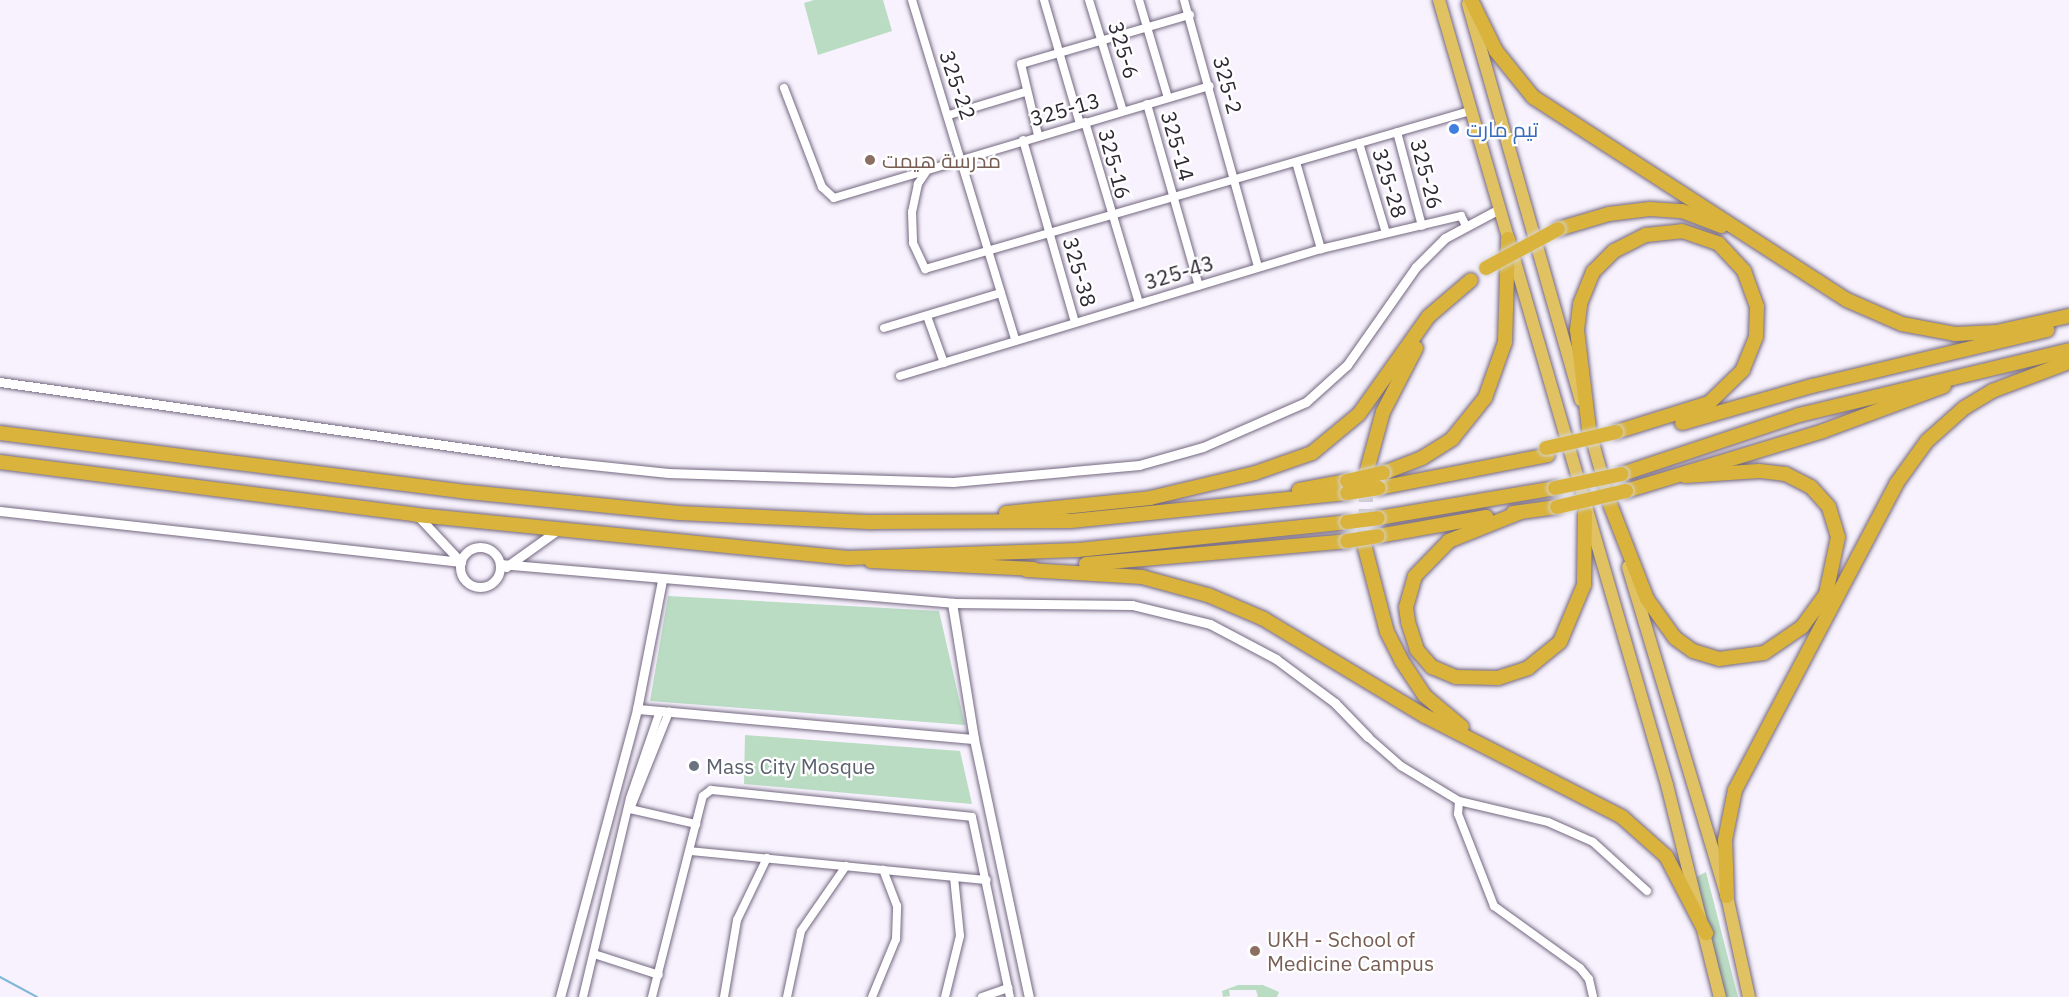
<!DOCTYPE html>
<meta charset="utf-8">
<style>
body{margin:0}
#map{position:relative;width:2069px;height:997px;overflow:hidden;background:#f7f2fd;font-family:"IBM Plex Sans",Cairo,sans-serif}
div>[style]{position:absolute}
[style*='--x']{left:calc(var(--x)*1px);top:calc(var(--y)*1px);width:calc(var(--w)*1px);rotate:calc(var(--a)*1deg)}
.green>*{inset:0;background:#badcc3}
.stream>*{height:2px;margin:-1px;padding:0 1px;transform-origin:1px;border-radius:1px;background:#7fb7d6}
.motorway-tunnel>*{height:14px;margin-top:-7px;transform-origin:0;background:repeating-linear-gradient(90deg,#cfcad4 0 14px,transparent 0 21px)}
.roads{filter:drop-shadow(0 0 2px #746880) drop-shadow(0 0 2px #746880)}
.minor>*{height:8px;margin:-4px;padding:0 4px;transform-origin:4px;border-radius:4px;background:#fff}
.tertiary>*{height:9px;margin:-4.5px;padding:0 4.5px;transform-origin:4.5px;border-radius:4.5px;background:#fff}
.tertiary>.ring{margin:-4.5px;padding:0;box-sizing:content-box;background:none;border:9px solid #fff;border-radius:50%}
.trunk>*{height:12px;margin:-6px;padding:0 6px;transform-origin:6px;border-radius:6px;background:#e0c263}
.motorway>*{height:14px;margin:-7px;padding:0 7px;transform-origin:7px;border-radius:7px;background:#d9b33c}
.bridges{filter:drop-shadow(0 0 2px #d5d4d6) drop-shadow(0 0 2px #d5d4d6)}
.motorway-bridge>*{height:14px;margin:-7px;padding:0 7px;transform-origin:7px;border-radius:7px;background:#d9b33c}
.dots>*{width:16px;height:16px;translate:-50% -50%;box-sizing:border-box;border:3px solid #fff;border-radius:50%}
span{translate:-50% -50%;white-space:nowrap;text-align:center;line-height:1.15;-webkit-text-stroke:4.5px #fff;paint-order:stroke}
.street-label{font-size:21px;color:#2d2832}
.shop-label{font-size:21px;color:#366cbe}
.left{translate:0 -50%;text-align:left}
.education-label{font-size:21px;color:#785e54}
.worship-label{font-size:21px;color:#5b616d}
</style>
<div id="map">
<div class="green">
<i style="clip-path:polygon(814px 0,883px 0,892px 31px,818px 55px,804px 3px)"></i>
<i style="clip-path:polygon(668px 596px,939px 611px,965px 725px,650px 701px)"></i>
<i style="clip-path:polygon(745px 735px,960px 751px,972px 804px,744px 784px)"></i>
<i style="clip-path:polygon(1706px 872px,1738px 997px,1726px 997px,1696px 877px)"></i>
<i style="clip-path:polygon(1238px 985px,1263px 985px,1279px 992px,1277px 997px,1258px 997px,1256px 990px,1229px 990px,1230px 996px,1223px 997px,1222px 991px)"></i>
</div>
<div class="stream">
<i style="--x:0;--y:977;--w:42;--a:28.4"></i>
</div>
<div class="motorway-tunnel">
<i style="--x:1364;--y:544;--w:66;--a:-87.4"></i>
</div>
<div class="roads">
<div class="minor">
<i style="--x:912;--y:0;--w:354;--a:73.1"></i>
<i style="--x:1044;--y:0;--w:129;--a:73.8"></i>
<i style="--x:1089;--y:0;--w:116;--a:73"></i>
<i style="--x:1139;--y:0;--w:102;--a:73.5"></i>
<i style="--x:1184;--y:0;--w:277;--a:74.5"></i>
<i style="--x:784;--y:88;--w:106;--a:69"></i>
<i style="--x:822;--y:187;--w:16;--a:43"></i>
<i style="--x:834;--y:198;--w:392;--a:-16.6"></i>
<i style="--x:1147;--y:104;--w:189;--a:74.1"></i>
<i style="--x:949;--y:115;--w:79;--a:-16.8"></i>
<i style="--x:1085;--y:122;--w:189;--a:73.4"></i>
<i style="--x:1397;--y:132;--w:97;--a:75.1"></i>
<i style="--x:1038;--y:135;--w:73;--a:-103.5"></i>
<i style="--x:1021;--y:64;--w:176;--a:-16.2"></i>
<i style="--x:1023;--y:140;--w:189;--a:74.1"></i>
<i style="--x:1359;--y:143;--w:94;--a:73.3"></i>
<i style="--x:1296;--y:162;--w:91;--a:74"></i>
<i style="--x:930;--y:166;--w:22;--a:124"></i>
<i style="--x:918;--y:184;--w:29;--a:102"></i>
<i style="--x:912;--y:212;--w:31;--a:88"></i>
<i style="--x:913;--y:243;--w:29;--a:65"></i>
<i style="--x:925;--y:269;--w:567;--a:-16.17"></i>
<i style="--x:927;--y:316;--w:50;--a:70.1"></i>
<i style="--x:884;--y:328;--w:122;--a:-16.7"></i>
<i style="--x:900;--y:376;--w:440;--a:-16.8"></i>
<i style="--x:1321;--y:249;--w:144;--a:-13.3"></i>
<i style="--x:1461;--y:216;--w:11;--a:63"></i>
<i style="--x:1368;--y:737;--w:44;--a:41.3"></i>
<i style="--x:1401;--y:766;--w:68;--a:31.1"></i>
<i style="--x:1459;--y:801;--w:91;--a:13.3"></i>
<i style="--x:1548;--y:822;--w:49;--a:24"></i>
<i style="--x:1593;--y:842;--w:73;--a:42.2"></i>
<i style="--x:1459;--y:801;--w:13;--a:94"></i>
<i style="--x:1458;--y:814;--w:99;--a:68.6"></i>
<i style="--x:1494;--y:906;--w:106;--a:35.8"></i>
<i style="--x:1580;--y:968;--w:14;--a:51"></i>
<i style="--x:1589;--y:979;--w:18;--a:77"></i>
<i style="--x:630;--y:809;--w:105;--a:-68.1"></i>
<i style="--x:630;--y:809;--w:68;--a:12.8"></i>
<i style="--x:690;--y:851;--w:298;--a:5.6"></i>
<i style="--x:594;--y:954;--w:68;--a:17.9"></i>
<i style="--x:583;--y:997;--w:204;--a:-76.7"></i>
<i style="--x:630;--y:798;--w:92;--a:-71"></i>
<i style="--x:652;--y:997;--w:207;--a:-75.8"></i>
<i style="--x:703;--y:796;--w:10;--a:-37"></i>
<i style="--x:711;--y:790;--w:262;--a:5.9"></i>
<i style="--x:972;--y:817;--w:184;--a:78.1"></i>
<i style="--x:724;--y:997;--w:78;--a:-80.4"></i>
<i style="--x:737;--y:920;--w:69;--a:-64.2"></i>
<i style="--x:787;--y:997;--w:67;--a:-78"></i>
<i style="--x:801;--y:931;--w:79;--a:-55.3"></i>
<i style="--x:872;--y:997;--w:63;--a:-67.5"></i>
<i style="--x:896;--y:939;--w:33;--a:-88"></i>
<i style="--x:897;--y:906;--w:39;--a:-111"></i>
<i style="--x:945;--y:997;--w:63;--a:-76.2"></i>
<i style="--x:960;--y:936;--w:59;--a:-95.8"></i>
<i style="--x:982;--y:997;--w:28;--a:-19"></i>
</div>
<div class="tertiary">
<i style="--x:0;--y:382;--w:569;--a:8.09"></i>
<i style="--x:563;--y:462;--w:106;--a:6"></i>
<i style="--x:668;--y:473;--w:285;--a:1.8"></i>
<i style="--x:953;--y:482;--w:187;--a:-5.2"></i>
<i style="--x:1139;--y:465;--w:66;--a:-15.7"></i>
<i style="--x:1203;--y:447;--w:112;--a:-23.6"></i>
<i style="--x:1306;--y:402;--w:55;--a:-42.1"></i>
<i style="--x:1347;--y:365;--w:120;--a:-54.9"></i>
<i style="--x:1416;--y:267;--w:41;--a:-45"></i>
<i style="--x:1445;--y:238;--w:61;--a:-28.2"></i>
<i style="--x:0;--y:511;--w:464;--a:6.3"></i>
<i style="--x:417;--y:515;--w:64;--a:46.9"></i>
<i class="ring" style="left:460px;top:547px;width:31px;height:31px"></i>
<i style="--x:500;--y:564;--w:454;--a:4.9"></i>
<i style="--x:952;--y:603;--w:180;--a:0.6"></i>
<i style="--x:1132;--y:605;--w:80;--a:13.7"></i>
<i style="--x:1210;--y:624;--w:75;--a:27.9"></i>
<i style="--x:1276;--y:659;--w:74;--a:36.7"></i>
<i style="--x:1335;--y:703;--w:47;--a:45.9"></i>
<i style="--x:506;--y:567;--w:65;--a:-35.6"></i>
<i style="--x:952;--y:603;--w:138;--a:80.8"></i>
<i style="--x:974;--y:739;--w:264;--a:78"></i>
<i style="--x:637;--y:709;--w:338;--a:5.1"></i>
<i style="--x:560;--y:997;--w:298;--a:-75"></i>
<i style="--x:637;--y:709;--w:131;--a:-79"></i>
</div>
<div class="trunk">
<i style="--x:1439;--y:0;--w:817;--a:73.8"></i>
<i style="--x:1667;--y:785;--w:219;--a:76"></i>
<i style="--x:1468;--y:4;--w:412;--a:74.1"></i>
<i style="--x:1589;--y:428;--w:79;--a:74.6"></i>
<i style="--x:1628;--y:567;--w:344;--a:73.3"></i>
<i style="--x:1727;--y:896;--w:103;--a:77.7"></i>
</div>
<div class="motorway">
<i style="--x:1471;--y:0;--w:57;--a:63.9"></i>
<i style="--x:1496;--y:51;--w:59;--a:51.2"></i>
<i style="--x:1533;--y:97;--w:374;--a:32.9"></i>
<i style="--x:1847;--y:300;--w:60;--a:23.6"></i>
<i style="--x:1902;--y:324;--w:55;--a:10.5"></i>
<i style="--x:1956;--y:334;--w:40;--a:-2.9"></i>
<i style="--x:1996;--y:332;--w:75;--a:-12.4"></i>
<i style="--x:1558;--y:229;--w:53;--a:-16.4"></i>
<i style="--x:1609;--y:214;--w:41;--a:-7"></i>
<i style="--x:1650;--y:209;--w:32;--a:4"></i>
<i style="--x:1682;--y:211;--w:42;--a:21"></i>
<i style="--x:1682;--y:423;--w:135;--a:-15.9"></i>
<i style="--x:1812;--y:386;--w:242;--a:-13.4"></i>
<i style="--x:1589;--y:429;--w:100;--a:-96.9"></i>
<i style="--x:1577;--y:330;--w:26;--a:-83"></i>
<i style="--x:1580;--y:304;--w:35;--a:-68"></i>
<i style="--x:1593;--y:272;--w:30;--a:-45"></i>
<i style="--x:1614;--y:251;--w:36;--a:-27"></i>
<i style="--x:1646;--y:235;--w:36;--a:-6"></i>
<i style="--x:1682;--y:231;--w:39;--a:19"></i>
<i style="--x:1719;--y:244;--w:37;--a:47"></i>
<i style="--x:1744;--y:271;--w:38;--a:70"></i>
<i style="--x:1757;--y:307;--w:30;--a:92"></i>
<i style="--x:1756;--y:337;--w:35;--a:112"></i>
<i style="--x:1743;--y:370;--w:47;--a:135.9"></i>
<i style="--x:1709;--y:403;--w:97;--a:162.7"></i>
<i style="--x:0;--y:433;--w:472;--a:7.2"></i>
<i style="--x:468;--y:492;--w:212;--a:5.7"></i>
<i style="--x:679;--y:513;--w:194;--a:2.7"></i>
<i style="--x:873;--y:522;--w:198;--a:-0.3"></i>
<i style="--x:1071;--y:521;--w:277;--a:-5.8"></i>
<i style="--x:0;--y:462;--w:420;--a:7.2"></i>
<i style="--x:417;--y:515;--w:433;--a:5.7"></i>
<i style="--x:848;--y:558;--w:230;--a:-2"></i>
<i style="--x:1078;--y:550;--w:270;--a:-5.9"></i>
<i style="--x:1367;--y:470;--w:60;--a:-74.6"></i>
<i style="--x:1383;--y:412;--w:72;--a:-62.7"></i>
<i style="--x:1383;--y:473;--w:42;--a:-21"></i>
<i style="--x:1422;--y:458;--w:36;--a:-32"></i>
<i style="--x:1452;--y:439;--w:53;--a:-51.2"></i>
<i style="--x:1485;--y:398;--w:59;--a:-70.3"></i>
<i style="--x:1505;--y:342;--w:103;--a:-88.3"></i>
<i style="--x:1622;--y:474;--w:187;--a:-18.4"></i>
<i style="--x:1799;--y:415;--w:278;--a:-13.5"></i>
<i style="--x:1379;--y:488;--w:172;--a:-11"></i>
<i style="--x:1299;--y:490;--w:49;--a:-10.6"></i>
<i style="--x:1626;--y:491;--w:206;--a:-16.9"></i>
<i style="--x:1823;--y:431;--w:129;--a:-20.4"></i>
<i style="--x:1610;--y:504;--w:102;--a:68.7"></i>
<i style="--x:1647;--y:599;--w:48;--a:54.3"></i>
<i style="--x:1675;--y:638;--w:22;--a:36"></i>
<i style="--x:1693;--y:651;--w:27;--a:17"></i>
<i style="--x:1719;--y:659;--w:45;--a:-7.6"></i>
<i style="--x:1764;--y:653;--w:46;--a:-34.4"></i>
<i style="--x:1802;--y:627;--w:41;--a:-54"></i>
<i style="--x:1826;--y:594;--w:58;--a:-78.1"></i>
<i style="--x:1838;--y:537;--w:31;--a:-107"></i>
<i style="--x:1829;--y:507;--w:27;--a:-132"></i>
<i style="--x:1811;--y:487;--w:29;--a:-153"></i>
<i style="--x:1785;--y:474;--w:26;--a:-173"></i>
<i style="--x:1759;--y:471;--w:74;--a:176.1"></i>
<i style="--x:1521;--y:512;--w:78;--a:158.1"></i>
<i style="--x:1449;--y:541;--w:49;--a:134.2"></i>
<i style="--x:1415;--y:576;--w:32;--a:106"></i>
<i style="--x:1406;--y:607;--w:15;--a:82"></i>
<i style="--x:1408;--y:622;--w:29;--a:72"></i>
<i style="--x:1417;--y:650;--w:23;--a:49"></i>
<i style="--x:1432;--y:667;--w:26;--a:23"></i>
<i style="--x:1456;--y:677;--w:42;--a:1.4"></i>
<i style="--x:1498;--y:678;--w:32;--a:-18"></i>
<i style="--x:1528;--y:668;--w:41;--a:-39.1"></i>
<i style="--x:1560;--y:642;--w:62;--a:-67.2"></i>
<i style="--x:1584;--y:585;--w:72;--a:-89.2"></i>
<i style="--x:1006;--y:513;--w:145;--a:-5.9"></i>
<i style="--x:1150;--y:498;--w:108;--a:-13.4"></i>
<i style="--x:1255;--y:473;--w:60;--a:-19.3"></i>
<i style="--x:1312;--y:453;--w:61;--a:-39.7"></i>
<i style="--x:1359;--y:414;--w:120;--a:-54.5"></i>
<i style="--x:1429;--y:316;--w:55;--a:-40.6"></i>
<i style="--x:1513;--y:513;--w:44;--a:-7.8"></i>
<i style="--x:1378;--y:518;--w:180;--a:-9.6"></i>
<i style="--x:1378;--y:536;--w:110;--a:-10"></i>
<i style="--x:1364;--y:544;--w:91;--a:75.4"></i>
<i style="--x:1387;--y:632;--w:31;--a:63"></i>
<i style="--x:1401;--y:660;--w:43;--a:56.3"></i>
<i style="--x:1425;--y:696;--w:48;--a:40"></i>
<i style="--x:871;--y:561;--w:163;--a:2.8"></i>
<i style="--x:1086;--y:564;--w:262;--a:-5"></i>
<i style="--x:1027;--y:570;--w:115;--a:3.5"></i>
<i style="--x:1142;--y:577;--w:68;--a:15.3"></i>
<i style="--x:1208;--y:595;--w:61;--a:23.2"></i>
<i style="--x:1264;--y:619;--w:188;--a:31.1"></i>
<i style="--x:1425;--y:716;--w:221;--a:27.1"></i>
<i style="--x:1622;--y:817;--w:59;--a:41.6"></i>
<i style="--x:1666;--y:856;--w:87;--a:62.5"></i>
<i style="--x:1727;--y:896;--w:56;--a:-92"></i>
<i style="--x:1725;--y:840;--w:51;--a:-78.7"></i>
<i style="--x:1735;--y:790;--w:346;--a:-62.2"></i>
<i style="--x:1896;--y:484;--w:53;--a:-54.2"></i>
<i style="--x:1927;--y:441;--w:50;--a:-41.7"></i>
<i style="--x:1964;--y:408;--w:33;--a:-31"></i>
<i style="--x:1992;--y:391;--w:82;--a:-20.6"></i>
</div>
</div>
<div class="bridges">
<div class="motorway-bridge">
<i style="--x:1486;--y:268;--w:82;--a:-28.4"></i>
<i style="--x:1546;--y:448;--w:72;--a:-12.9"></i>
<i style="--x:1347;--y:481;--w:37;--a:-13"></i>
<i style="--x:1555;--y:488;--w:68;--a:-11.8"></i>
<i style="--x:1347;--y:493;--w:32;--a:-9"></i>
<i style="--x:1557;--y:507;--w:71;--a:-13.1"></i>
<i style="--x:1347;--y:522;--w:31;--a:-7"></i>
<i style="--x:1347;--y:541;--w:31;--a:-9"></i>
</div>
</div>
<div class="dots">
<i style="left:1454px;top:129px;background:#3f7fe0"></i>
<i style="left:870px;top:160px;background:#8d6e63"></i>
<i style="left:694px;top:766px;background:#6b7280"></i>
<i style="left:1255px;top:951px;background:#8d6e63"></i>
</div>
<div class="street-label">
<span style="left:1124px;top:50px;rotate:73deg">325-6</span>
<span style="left:958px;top:85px;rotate:71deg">325-22</span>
<span style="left:1228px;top:85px;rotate:75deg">325-2</span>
<span style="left:1065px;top:109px;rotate:-16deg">325-13</span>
<span style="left:1178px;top:146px;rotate:74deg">325-14</span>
<span style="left:1115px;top:164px;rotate:75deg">325-16</span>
<span style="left:1427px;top:174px;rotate:75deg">325-26</span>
<span style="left:1390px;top:183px;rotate:73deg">325-28</span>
<span style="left:1080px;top:272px;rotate:74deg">325-38</span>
<span style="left:1179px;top:272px;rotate:-17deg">325-43</span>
</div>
<div class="shop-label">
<span class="left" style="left:1466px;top:129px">تيم مارت</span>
</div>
<div class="education-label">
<span class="left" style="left:882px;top:160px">مدرسة هيمت</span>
<span class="left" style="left:1267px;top:951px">UKH - School of<br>Medicine Campus</span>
</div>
<div class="worship-label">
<span class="left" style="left:706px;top:766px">Mass City Mosque</span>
</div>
</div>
